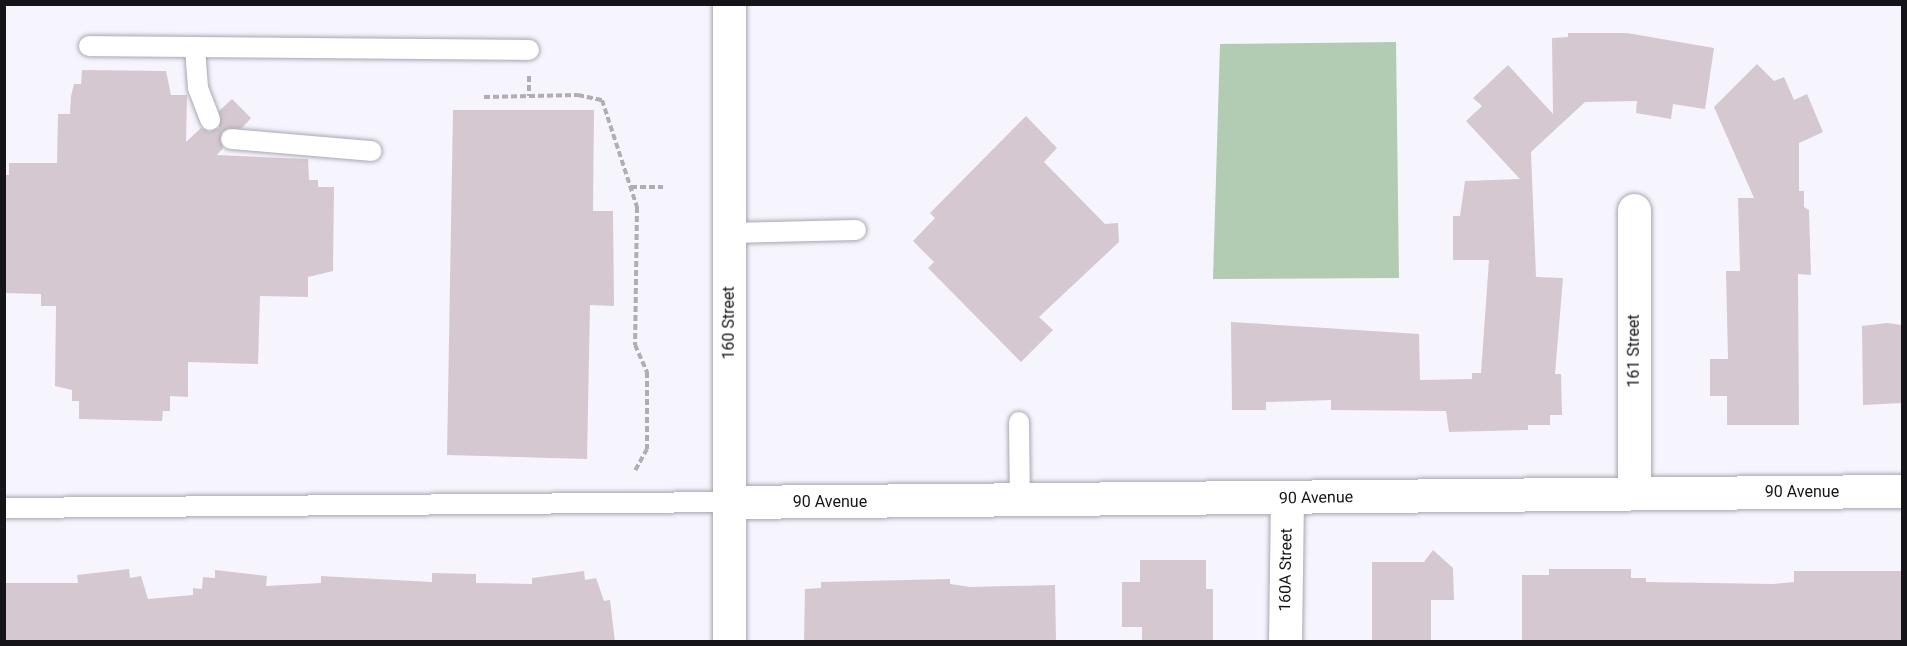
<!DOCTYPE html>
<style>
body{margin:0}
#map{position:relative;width:1907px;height:646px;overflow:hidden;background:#f6f5fd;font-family:Roboto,sans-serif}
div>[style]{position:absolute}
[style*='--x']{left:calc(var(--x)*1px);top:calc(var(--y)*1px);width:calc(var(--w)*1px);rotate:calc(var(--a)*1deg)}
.green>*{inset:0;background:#b1ccb3}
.building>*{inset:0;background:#d5c8d1}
.path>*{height:4px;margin-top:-2px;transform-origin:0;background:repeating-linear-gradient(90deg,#afaeb5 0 6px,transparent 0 9px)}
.roads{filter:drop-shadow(0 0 2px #a8a6b3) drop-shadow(0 0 2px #a8a6b3)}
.lane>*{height:20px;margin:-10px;padding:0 10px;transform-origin:10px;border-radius:10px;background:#fff}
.street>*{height:33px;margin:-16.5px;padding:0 16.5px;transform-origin:16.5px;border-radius:16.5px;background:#fff}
.secondary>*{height:33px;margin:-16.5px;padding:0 16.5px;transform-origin:16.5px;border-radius:16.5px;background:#fff}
span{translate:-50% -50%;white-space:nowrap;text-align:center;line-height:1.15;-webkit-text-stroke:6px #fff;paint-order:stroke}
.street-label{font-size:16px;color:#151419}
.frame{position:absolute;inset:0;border:6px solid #151419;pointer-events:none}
</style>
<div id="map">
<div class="green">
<i style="clip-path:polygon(1396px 42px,1399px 278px,1213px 279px,1220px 44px)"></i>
</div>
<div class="building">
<i style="clip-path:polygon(1568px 33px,1627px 33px,1714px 48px,1705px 109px,1673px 104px,1671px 119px,1636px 113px,1637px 101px,1585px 102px,1531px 152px,1536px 277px,1563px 278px,1555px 374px,1561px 374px,1562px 415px,1550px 415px,1550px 425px,1528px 425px,1528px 430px,1449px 432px,1446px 411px,1331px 410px,1331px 400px,1266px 402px,1266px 410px,1232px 410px,1231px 322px,1419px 334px,1420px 380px,1472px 379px,1472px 373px,1481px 373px,1489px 260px,1453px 260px,1453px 216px,1460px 216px,1465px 181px,1520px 179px,1466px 121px,1482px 106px,1473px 98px,1508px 65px,1553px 114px,1552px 38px,1568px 37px)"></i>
<i style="clip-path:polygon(1757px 64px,1774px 81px,1784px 77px,1794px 100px,1807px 94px,1823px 132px,1799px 143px,1799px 191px,1804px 191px,1804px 207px,1809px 210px,1811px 275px,1798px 274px,1799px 425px,1727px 425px,1727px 396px,1710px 396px,1710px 359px,1728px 359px,1726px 271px,1740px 271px,1738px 198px,1754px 198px,1714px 107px)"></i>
<i style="clip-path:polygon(82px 70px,166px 71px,171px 95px,187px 95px,186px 142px,201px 128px,209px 132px,219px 128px,219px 111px,232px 99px,251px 118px,242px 128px,222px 132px,223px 148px,217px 155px,308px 159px,309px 180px,318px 180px,318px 187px,334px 187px,333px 271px,308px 277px,308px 297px,260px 296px,258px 364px,188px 362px,188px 397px,170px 396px,170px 411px,163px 411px,162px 421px,79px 419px,79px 401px,72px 401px,72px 390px,55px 386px,56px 306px,41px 306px,41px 294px,4px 293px,4px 175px,9px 175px,9px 163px,57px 163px,58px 114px,70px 114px,71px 96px,74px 84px,81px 84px)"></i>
<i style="clip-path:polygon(453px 110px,594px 110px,593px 211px,613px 211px,614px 306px,590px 305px,587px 459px,447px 455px)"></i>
<i style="clip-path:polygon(1026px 116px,1057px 148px,1044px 162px,1105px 224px,1118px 223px,1119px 242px,1039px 317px,1053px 330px,1021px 362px,928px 268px,934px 262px,913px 241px,935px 218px,930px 213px)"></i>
<i style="clip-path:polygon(1887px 323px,1902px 325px,1902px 403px,1863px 405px,1862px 326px)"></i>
<i style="clip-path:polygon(1433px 550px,1453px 568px,1454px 600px,1431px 600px,1431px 642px,1372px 642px,1372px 562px,1424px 562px)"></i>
<i style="clip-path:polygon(1140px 560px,1206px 560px,1206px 589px,1213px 589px,1213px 642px,1142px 642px,1142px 627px,1122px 627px,1122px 582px,1140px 582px)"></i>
<i style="clip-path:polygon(129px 569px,130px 578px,141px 576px,148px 599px,193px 595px,193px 588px,202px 589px,203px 577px,215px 578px,215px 570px,267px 576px,266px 586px,321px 583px,321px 576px,432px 582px,432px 573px,476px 574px,476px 583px,532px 584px,532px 578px,584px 571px,585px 580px,596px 578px,604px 601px,610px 600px,615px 642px,4px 642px,4px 583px,78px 583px,77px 575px)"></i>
<i style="clip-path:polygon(1549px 569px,1631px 569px,1631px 578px,1646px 578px,1646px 582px,1773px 584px,1794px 582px,1794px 571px,1902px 571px,1902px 642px,1522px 642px,1522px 575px,1549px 575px)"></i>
<i style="clip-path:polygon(950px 579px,950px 584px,970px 587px,1055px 585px,1056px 642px,804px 642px,805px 589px,821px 588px,821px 582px)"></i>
</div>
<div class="path">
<i style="--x:529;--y:76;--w:20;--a:90"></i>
<i style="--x:484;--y:97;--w:94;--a:-1.2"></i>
<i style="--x:578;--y:95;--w:25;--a:12"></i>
<i style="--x:602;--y:100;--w:113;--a:71.9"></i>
<i style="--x:637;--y:207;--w:138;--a:90.8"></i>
<i style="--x:635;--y:345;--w:30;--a:66"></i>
<i style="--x:647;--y:372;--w:77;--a:90"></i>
<i style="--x:647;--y:449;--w:26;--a:119"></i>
<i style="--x:631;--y:187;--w:32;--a:0"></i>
</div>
<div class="roads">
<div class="lane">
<i style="--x:89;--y:46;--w:440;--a:0.5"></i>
<i style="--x:195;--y:48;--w:40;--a:85.7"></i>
<i style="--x:198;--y:88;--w:34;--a:69"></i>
<i style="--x:231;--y:139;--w:141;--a:4.9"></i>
<i style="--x:729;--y:233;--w:127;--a:-1.4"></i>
<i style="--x:1019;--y:422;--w:78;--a:89.3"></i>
<i style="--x:4;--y:508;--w:725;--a:-0.47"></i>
</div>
<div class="street">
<i style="--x:1634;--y:210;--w:282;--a:90"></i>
<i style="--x:729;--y:502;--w:1173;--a:-0.54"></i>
<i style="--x:1285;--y:642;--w:144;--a:-89.2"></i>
</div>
<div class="secondary">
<i style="--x:729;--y:4;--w:638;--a:90"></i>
</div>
</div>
<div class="street-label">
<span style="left:729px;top:323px;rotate:-90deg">160 Street</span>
<span style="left:1634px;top:351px;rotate:-90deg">161 Street</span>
<span style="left:1802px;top:492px">90 Avenue</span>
<span style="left:1316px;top:498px;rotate:-1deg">90 Avenue</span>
<span style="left:830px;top:502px">90 Avenue</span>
<span style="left:1286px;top:570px;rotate:-89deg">160A Street</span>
</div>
<div class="frame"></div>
</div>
